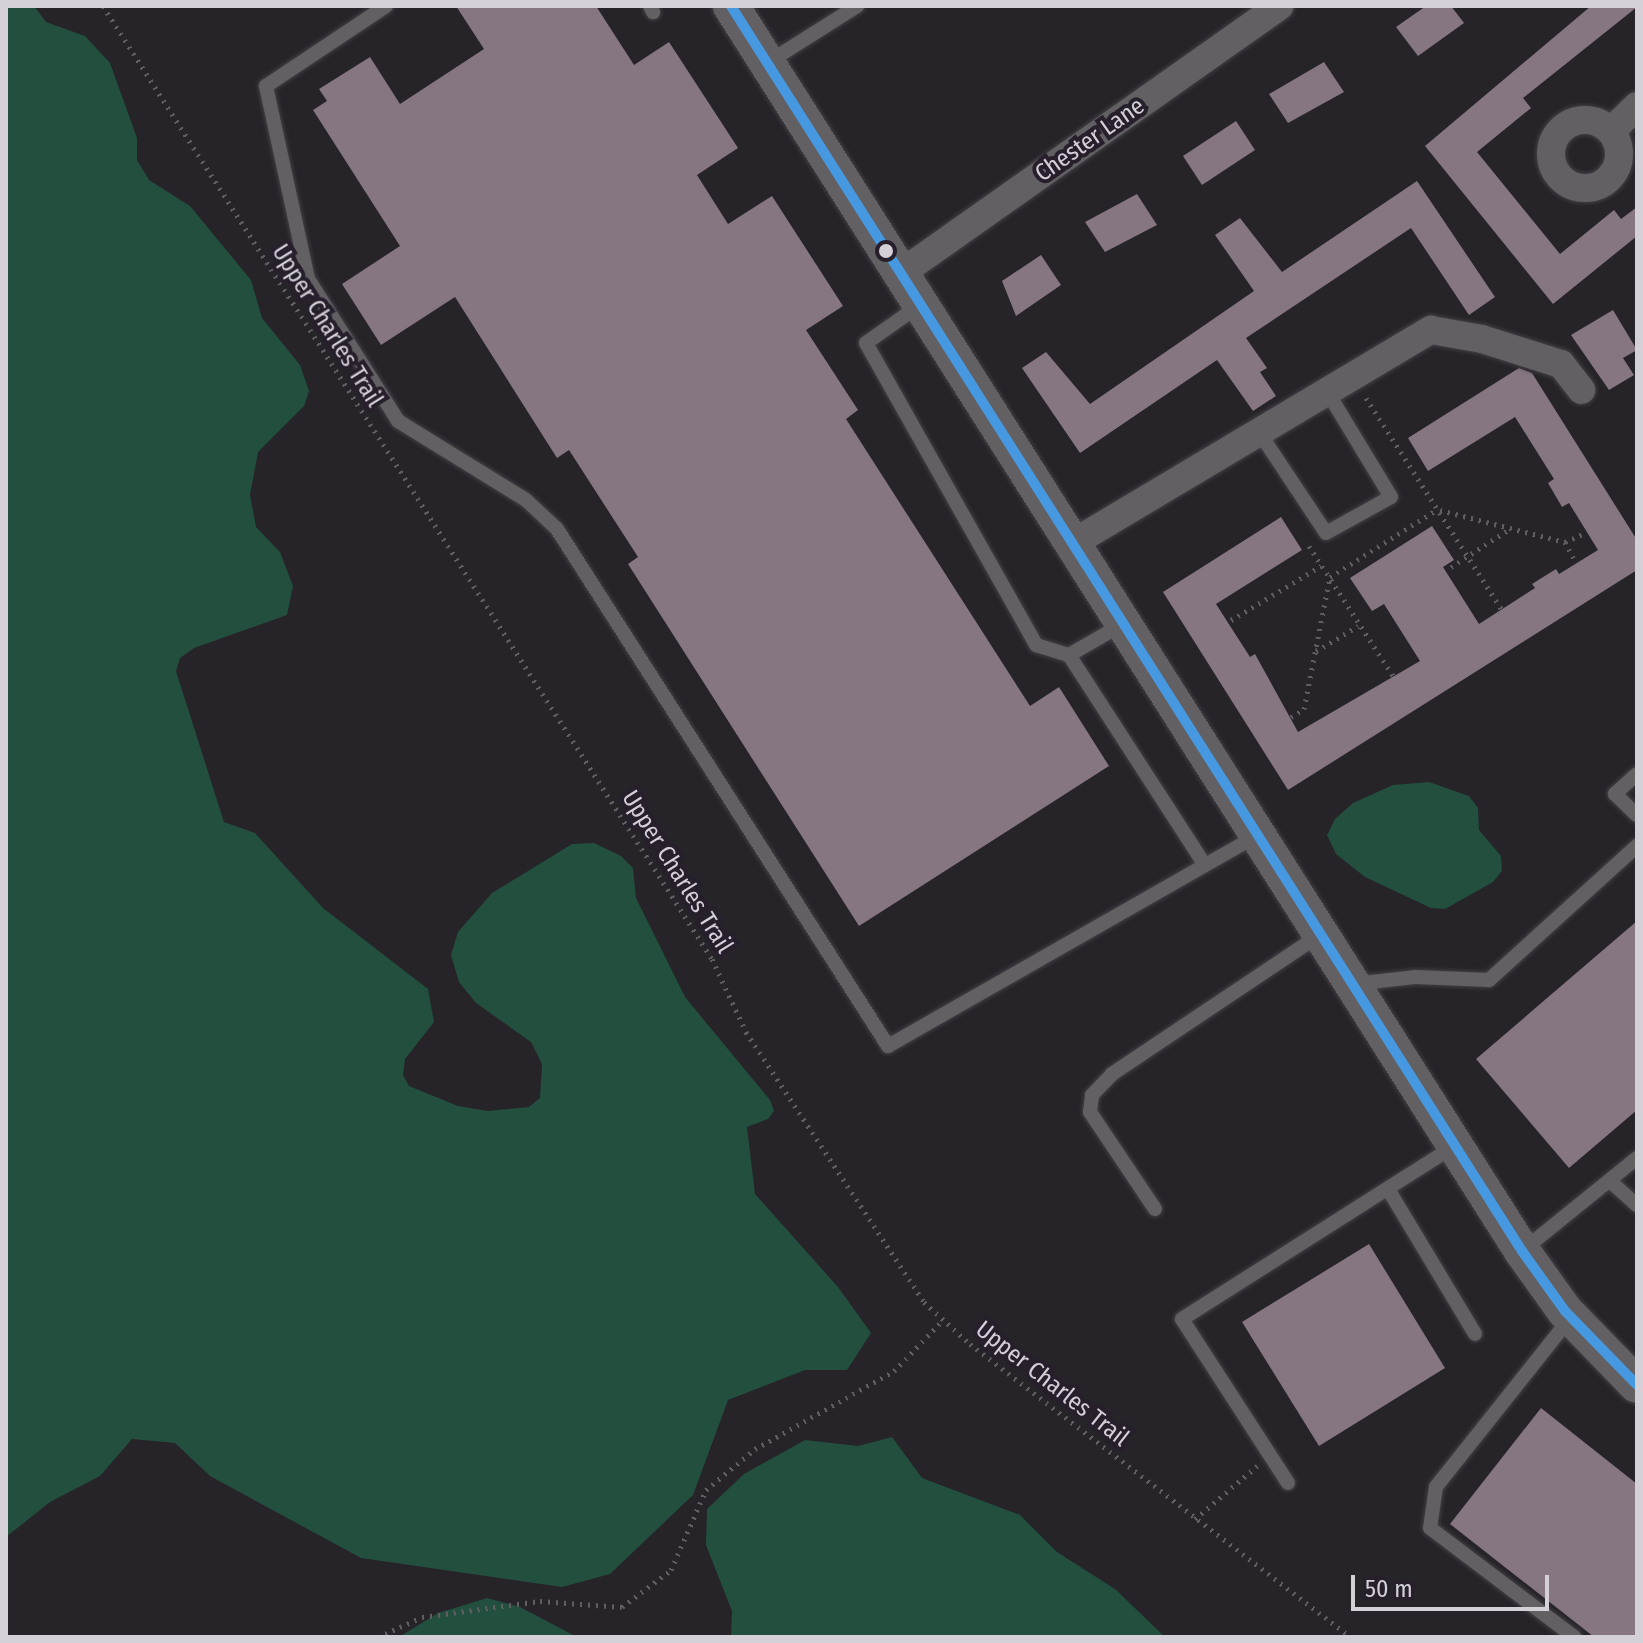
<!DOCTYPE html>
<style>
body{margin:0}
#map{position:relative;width:1643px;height:1643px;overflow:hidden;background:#262329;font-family:"Fira Sans Condensed",sans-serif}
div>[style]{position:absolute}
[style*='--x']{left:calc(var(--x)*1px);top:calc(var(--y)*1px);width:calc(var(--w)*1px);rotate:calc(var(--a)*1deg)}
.green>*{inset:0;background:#234f3e}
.building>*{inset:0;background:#857682}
.path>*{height:5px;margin-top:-2.5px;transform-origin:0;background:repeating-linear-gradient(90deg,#615e62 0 2px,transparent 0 8px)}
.roads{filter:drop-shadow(0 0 2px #424045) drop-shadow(0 0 2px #424045)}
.service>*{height:14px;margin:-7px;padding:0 7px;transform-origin:7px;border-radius:7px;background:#636064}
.minor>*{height:28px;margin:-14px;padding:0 14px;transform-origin:14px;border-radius:14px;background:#636064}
.minor>.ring{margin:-14px;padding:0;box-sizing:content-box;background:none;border:28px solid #636064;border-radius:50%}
.tertiary>*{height:36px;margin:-18px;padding:0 18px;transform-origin:18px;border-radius:18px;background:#636064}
.bus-1>*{height:10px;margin:-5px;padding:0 5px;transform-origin:5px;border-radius:5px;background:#4699e1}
.dots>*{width:22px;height:22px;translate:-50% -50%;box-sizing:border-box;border:4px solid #27202c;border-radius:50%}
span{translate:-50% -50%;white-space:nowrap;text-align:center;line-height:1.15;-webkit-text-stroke:8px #27202c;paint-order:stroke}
.street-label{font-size:24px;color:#d5d0d8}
.frame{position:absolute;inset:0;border:8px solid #d5d0d8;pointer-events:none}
.scale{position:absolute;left:1351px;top:1575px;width:198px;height:36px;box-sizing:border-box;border:4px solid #d5d0d8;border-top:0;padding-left:10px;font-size:24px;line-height:28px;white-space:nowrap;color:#d5d0d8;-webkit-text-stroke:6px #27202c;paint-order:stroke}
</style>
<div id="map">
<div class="green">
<i style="clip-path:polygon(6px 6px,34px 6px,46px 22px,85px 36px,110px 63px,137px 138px,137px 160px,149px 180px,190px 206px,251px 280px,262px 318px,300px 365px,309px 391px,304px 406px,258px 452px,250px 495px,256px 527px,280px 552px,293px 586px,287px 615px,194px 648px,180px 658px,176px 671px,224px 822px,255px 833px,323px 908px,428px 989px,434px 1022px,405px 1059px,403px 1075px,409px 1086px,458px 1106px,488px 1111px,529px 1107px,540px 1098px,542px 1064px,531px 1042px,476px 1003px,459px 982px,451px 955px,458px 932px,492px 893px,572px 844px,594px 843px,621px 856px,633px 868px,636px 898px,685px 997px,770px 1100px,774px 1111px,768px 1119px,747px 1127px,755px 1194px,838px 1287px,871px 1333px,847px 1370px,805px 1370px,728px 1400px,693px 1495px,610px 1574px,562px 1587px,361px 1558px,210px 1476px,175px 1443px,132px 1439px,100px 1476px,50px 1502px,6px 1537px)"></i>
<i style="clip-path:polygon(1429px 782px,1469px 796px,1478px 808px,1479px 830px,1501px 856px,1502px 871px,1493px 882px,1445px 909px,1431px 908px,1365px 877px,1336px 854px,1327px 835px,1335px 819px,1353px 803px,1393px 785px)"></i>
<i style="clip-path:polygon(892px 1437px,922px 1478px,1020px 1515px,1057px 1552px,1115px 1589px,1165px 1637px,731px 1637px,732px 1611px,706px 1545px,707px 1509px,744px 1474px,805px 1440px,858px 1446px)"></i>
<i style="clip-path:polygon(487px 1598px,520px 1607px,577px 1637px,399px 1637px,438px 1613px)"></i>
</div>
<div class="building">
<i style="clip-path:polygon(456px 6px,596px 6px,634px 65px,669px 42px,738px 148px,697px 175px,728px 224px,772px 196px,843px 306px,806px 330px,858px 410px,846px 419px,1030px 706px,1059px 687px,1109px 766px,859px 926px,628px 564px,638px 557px,569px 450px,557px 458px,455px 297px,381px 345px,342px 284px,400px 246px,313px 110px,327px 101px,319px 89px,370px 57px,400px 104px,484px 49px)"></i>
<i style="clip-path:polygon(1426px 6px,1451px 6px,1464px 23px,1418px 56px,1396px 27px)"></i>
<i style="clip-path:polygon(1591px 6px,1637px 7px,1523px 98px,1531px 108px,1477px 152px,1560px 254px,1614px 210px,1621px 219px,1637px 207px,1637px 236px,1553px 304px,1425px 146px)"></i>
<i style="clip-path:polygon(1324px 62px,1344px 92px,1288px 123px,1269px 94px)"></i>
<i style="clip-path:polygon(1236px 121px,1255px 150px,1202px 185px,1183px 156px)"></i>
<i style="clip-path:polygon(1417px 181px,1495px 297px,1469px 315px,1411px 228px,1246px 338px,1267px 368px,1260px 372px,1276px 396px,1253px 411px,1217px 360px,1080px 453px,1022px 368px,1046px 352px,1090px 404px,1254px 291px,1215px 235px,1240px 218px,1282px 272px)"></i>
<i style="clip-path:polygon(1137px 194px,1157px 225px,1105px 252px,1085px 222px)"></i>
<i style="clip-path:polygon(1041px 255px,1061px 285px,1016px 316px,1002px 281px)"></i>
<i style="clip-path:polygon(1613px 310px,1637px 350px,1623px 358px,1634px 375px,1609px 390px,1571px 335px)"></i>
<i style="clip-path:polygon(1519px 368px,1532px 373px,1637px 540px,1637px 570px,1288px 790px,1163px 592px,1281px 517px,1302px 550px,1216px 604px,1250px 657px,1255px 654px,1298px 732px,1420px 661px,1384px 604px,1372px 611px,1350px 578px,1432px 526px,1454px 560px,1443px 567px,1479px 624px,1535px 588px,1532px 584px,1556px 569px,1559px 574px,1598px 550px,1569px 503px,1562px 507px,1548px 483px,1554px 479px,1515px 417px,1428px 471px,1408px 438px)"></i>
<i style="clip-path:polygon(1637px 921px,1637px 1110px,1569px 1168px,1476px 1059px)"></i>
<i style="clip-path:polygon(1369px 1244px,1445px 1368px,1319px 1446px,1242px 1322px)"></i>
<i style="clip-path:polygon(1541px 1408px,1637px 1484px,1637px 1637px,1594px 1637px,1450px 1524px)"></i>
</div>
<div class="path">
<i style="--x:103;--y:6;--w:1131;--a:57.42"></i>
<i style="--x:712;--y:959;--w:81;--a:65"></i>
<i style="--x:746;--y:1032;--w:323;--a:56.6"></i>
<i style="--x:924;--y:1302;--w:62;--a:42.4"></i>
<i style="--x:970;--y:1344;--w:480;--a:37.6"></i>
<i style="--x:1366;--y:398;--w:252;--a:57.3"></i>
<i style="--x:1440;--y:510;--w:129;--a:14.4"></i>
<i style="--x:1565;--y:542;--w:24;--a:62"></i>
<i style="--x:1565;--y:542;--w:20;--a:-24"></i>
<i style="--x:1309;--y:546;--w:155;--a:57.1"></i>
<i style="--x:1451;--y:567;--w:72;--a:-33"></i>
<i style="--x:1231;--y:620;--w:105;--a:-31"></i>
<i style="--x:1316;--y:651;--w:49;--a:-30.8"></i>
<i style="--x:1291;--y:717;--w:15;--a:-32"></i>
<i style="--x:1304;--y:709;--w:135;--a:-78.9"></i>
<i style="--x:1330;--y:577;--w:128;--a:-32.2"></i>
<i style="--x:1195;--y:1519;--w:82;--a:-40.5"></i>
<i style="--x:378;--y:1637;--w:48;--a:-24.4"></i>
<i style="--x:422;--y:1617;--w:119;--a:-7.7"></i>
<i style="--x:540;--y:1601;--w:82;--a:4.2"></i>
<i style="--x:622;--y:1607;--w:61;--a:-37.1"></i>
<i style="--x:671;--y:1570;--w:87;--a:-66.4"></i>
<i style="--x:706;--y:1490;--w:64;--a:-39.9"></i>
<i style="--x:755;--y:1449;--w:159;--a:-29.3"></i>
<i style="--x:894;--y:1371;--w:71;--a:-46.1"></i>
</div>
<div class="roads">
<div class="service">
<i style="--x:386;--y:6;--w:144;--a:146.3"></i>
<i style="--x:266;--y:86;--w:198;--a:77.7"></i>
<i style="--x:308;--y:279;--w:168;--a:57.6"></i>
<i style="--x:398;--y:421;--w:150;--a:31.7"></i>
<i style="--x:526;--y:500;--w:42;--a:43.1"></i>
<i style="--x:557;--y:529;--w:614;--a:57.37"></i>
<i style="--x:888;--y:1046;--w:424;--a:-29.7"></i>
<i style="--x:650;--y:6;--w:7;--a:63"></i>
<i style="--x:767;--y:63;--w:107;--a:-32.3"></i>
<i style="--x:920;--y:305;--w:66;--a:144.9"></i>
<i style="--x:866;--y:343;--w:347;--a:60.6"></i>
<i style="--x:1036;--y:645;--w:34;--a:17"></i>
<i style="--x:1259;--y:432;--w:121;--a:56.4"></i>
<i style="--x:1326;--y:533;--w:74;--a:-29"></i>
<i style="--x:1391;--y:497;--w:122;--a:-121.2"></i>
<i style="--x:1123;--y:624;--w:62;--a:150.1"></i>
<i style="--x:1069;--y:655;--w:250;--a:57.1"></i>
<i style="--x:1637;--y:774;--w:30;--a:138"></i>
<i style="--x:1615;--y:794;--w:30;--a:44"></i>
<i style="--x:1353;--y:984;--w:62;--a:-6.4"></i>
<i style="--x:1415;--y:977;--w:74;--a:2.3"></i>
<i style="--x:1489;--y:980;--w:200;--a:-42.2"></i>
<i style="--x:1610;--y:1181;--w:36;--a:42"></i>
<i style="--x:1388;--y:1189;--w:169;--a:59"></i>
<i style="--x:1155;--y:1209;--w:117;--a:-123.8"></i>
<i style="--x:1090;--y:1112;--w:17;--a:-83"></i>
<i style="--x:1092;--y:1095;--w:29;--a:-46"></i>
<i style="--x:1112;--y:1074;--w:252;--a:-33.8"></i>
<i style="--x:1522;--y:1251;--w:148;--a:-39"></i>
<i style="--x:1571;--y:1317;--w:217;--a:128.5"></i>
<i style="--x:1436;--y:1487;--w:41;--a:98.3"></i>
<i style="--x:1430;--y:1528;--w:181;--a:37.1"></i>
<i style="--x:1288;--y:1483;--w:195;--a:-122.9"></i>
<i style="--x:1182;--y:1319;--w:323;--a:-32.4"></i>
</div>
<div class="minor">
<i class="ring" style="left:1551px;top:120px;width:40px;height:40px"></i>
<i style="--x:1611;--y:131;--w:36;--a:-44"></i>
<i style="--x:901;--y:273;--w:463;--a:-35.2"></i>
<i style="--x:1073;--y:543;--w:417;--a:-30.8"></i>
<i style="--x:1431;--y:330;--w:52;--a:10"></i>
<i style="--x:1482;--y:339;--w:83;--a:17.6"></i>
<i style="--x:1561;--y:364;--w:33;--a:52"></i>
</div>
<div class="tertiary">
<i style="--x:731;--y:6;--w:1475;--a:57.57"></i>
<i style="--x:1522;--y:1251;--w:74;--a:54.4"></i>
<i style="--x:1565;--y:1311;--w:103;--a:45.8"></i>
</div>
</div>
<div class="bus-1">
<i style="--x:731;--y:6;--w:1475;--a:57.57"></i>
<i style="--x:1522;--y:1251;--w:74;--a:54.4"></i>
<i style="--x:1565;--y:1311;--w:103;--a:45.8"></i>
</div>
<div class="dots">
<i style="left:886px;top:251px;background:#d5d0d8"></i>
</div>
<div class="street-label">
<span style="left:1090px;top:140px;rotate:-35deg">Chester Lane</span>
<span style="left:327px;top:326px;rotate:58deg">Upper Charles Trail</span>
<span style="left:677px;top:872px;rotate:58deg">Upper Charles Trail</span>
<span style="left:1052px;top:1384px;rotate:38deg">Upper Charles Trail</span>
</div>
<div class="frame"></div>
<div class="scale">50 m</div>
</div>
